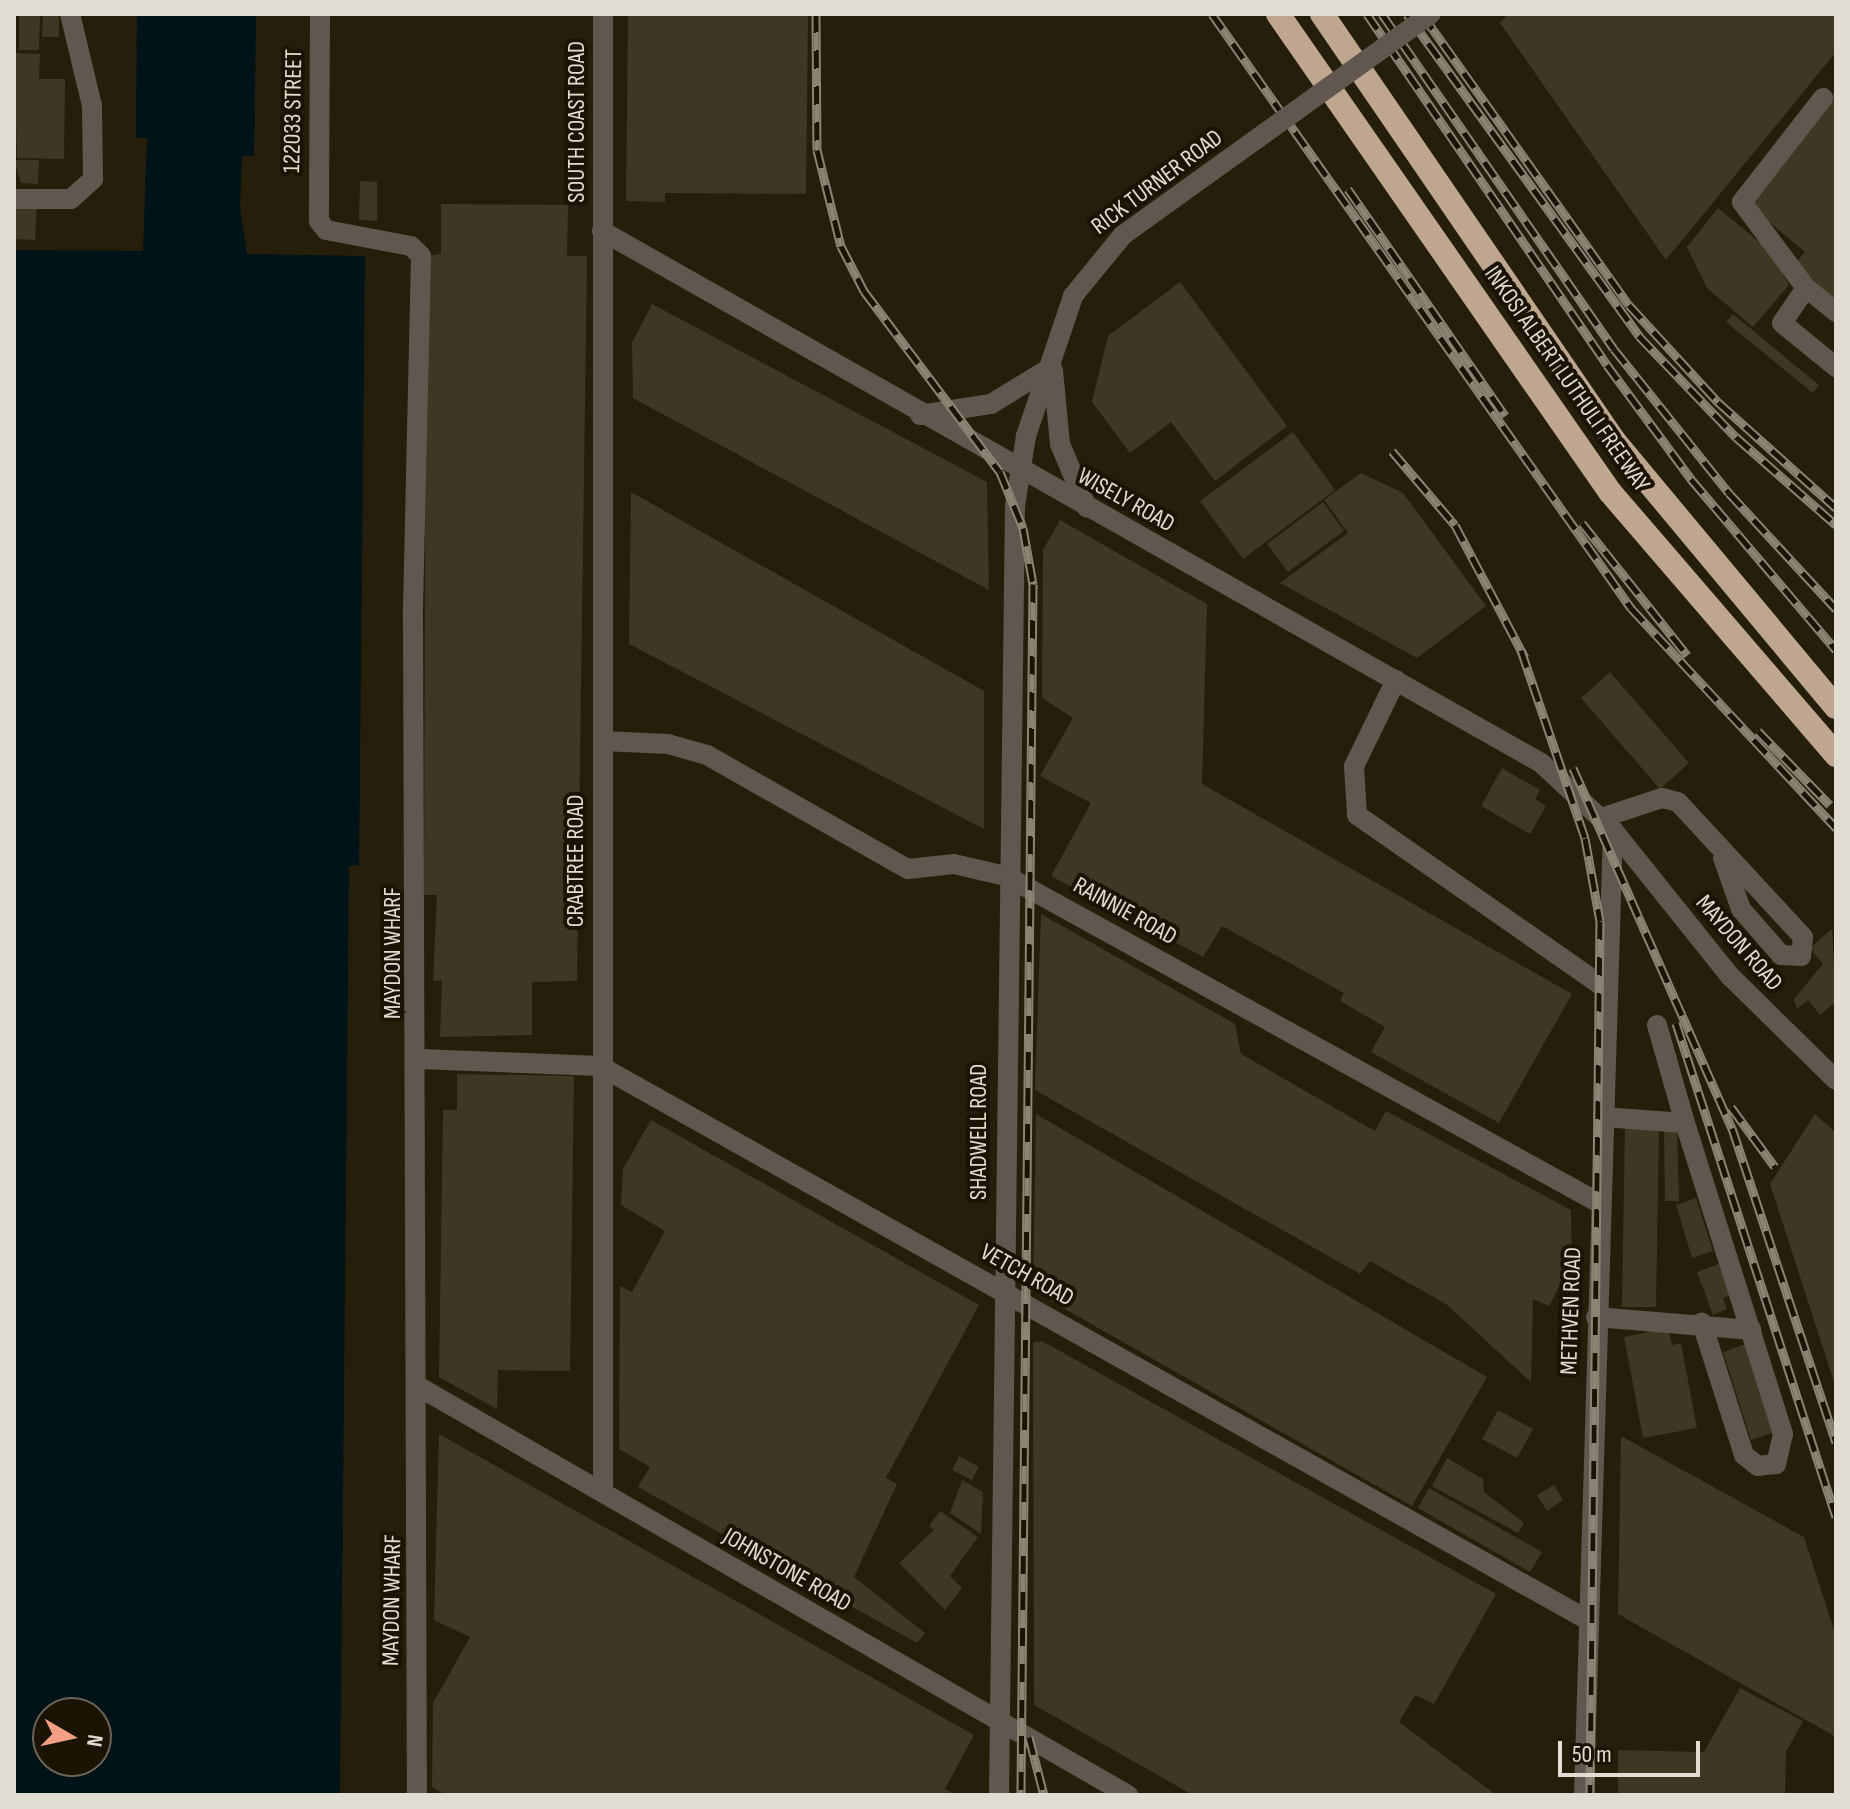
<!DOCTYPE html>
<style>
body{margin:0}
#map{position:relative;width:1850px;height:1809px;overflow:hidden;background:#251e0b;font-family:"Sofia Sans Condensed",sans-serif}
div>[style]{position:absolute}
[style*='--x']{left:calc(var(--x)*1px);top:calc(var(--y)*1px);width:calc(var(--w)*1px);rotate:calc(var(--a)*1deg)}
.water>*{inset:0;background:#001319}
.building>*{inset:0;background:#3e3724}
.minor>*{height:20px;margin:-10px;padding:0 10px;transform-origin:10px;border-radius:10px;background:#61574e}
.highway>*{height:24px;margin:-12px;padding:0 12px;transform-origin:12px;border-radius:12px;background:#bfa78f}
.rail>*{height:9px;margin-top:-4.5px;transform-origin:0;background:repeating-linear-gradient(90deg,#1b1404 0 18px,#8a8475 0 36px);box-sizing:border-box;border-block:2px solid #8a8475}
.minor-bridge>*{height:20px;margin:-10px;padding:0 10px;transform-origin:10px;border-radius:10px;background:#61574e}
span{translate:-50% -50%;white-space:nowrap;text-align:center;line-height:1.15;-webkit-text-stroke:8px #1b1404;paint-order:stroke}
.street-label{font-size:24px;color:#e2ddd2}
.frame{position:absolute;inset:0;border:16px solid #e2ddd2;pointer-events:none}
.north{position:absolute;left:32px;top:1697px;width:80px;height:80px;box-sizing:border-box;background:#1b1404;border:2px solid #6b6456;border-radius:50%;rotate:99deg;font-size:22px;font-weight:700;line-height:32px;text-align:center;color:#e2ddd2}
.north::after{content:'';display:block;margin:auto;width:28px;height:36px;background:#f39f84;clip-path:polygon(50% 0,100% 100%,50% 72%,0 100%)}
.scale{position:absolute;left:1558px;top:1741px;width:142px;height:36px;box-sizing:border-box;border:4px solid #e2ddd2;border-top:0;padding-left:10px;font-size:24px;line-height:28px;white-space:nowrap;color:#e2ddd2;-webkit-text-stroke:6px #1b1404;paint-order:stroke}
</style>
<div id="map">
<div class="water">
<i style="clip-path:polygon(evenodd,137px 14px,256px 14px,254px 156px,242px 156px,240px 207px,247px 254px,365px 256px,359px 865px,349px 866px,340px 1795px,14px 1795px,14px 250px,143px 251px,147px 138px,136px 138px,137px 14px,48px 1713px,96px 1713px,96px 1761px,48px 1761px,48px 1713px)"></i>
</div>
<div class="building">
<i style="clip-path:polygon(19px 14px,40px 14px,39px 50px,19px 50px)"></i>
<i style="clip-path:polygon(43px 14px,59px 14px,59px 37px,42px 37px)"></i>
<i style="clip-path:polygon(628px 14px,808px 14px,806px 194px,665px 193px,665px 202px,626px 201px)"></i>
<i style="clip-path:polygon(1508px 14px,1836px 14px,1836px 52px,1666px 260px,1500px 23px)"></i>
<i style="clip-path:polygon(14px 53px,40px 54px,39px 79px,65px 79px,64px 159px,17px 158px)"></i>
<i style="clip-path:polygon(1836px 91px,1836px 300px,1794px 265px,1805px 252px,1745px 202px)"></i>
<i style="clip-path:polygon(14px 160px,39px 160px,38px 184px,21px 183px)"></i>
<i style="clip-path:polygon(360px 181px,377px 182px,377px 221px,359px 220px)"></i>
<i style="clip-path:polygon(14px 203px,37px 204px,35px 240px,14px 239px)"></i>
<i style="clip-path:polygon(441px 204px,568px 205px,567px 256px,587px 256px,577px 981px,532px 982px,532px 1035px,440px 1037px,442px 980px,433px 981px,437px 895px,424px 895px,426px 256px,441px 254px)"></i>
<i style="clip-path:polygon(1718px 208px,1769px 250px,1789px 285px,1753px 327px,1707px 288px,1687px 247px)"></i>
<i style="clip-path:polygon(1180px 282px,1287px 426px,1215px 481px,1171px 422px,1130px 453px,1092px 402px,1108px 336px)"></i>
<i style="clip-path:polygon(652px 304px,987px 482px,989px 590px,633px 398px,632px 343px)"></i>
<i style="clip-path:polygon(1733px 314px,1819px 385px,1813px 393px,1726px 322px)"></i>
<i style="clip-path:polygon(1293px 432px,1335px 490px,1243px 559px,1200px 501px)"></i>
<i style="clip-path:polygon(1361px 473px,1403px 493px,1486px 606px,1417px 658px,1280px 583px,1348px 533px,1324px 500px)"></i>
<i style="clip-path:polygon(631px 492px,984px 691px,984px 829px,629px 644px)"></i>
<i style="clip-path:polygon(1323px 502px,1344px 531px,1288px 572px,1267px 544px)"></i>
<i style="clip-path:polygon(1060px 520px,1207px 604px,1202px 784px,1572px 994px,1499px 1123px,1371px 1052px,1385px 1027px,1340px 1001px,1344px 993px,1222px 926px,1203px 957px,1051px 876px,1091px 803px,1040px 776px,1073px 718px,1042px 698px,1043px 550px)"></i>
<i style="clip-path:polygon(1610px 672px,1689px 763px,1660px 789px,1581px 698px)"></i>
<i style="clip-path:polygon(1502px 768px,1540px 790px,1535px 799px,1546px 806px,1530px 834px,1481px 806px)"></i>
<i style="clip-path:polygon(1041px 914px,1235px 1024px,1241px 1054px,1375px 1131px,1386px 1111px,1571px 1210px,1572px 1263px,1549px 1306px,1533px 1299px,1531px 1382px,1446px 1304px,1370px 1261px,1360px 1274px,1035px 1090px)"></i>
<i style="clip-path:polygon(1832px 929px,1836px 1002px,1820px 1015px,1808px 1000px,1797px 1009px,1794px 999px,1823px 964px,1810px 948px)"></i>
<i style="clip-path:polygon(457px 1074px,574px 1076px,570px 1371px,498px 1370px,497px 1409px,439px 1377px,443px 1110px,457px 1110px)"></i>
<i style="clip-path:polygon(1036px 1114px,1487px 1377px,1412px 1506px,1033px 1291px)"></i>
<i style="clip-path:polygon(1815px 1114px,1836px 1133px,1835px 1385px,1770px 1184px)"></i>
<i style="clip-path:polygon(651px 1120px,979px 1305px,886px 1478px,897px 1484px,854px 1577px,925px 1633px,917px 1643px,638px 1487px,650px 1467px,619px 1449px,620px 1286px,632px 1292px,665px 1231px,621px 1205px,623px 1169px)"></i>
<i style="clip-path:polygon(1625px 1124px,1659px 1124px,1656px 1307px,1622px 1307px)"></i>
<i style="clip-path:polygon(1664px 1130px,1677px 1130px,1679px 1201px,1665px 1201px)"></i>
<i style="clip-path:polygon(1696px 1198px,1713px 1251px,1692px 1258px,1676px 1205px)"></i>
<i style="clip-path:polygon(1721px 1263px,1732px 1295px,1723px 1298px,1727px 1309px,1713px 1315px,1697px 1272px)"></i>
<i style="clip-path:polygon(1668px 1328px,1672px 1345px,1681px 1343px,1697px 1428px,1643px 1438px,1624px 1337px)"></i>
<i style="clip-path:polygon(1042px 1341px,1496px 1594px,1434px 1704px,1415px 1695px,1399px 1722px,1496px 1795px,1193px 1795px,1034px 1705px,1033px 1342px)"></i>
<i style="clip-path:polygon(1746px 1344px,1775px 1432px,1751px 1440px,1723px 1352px)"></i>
<i style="clip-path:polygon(1498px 1410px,1533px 1429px,1517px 1458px,1482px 1439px)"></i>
<i style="clip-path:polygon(439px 1434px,974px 1735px,945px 1789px,956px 1795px,446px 1795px,432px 1787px,433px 1703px,470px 1637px,434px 1620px)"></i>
<i style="clip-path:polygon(1621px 1436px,1804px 1537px,1836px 1636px,1836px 1737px,1618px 1614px)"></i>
<i style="clip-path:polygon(959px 1456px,979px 1467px,972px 1480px,952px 1470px)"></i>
<i style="clip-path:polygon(1447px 1458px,1483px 1479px,1484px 1492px,1524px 1523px,1518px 1533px,1432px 1486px)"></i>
<i style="clip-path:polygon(962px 1480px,983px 1492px,981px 1534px,950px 1513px)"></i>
<i style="clip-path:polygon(1554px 1485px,1563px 1500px,1547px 1511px,1537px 1495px)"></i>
<i style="clip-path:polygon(1429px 1488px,1542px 1552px,1530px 1572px,1418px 1508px)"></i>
<i style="clip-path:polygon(940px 1511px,978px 1537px,950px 1576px,962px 1588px,945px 1610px,899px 1563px,934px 1530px,929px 1526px)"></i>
<i style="clip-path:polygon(1740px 1688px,1803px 1721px,1786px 1752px,1785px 1795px,1618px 1795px,1618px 1750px,1704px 1752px)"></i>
</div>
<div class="minor">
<i style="--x:320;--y:14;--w:207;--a:90.3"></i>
<i style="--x:319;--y:221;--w:11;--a:52"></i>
<i style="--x:326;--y:230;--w:86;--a:10.7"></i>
<i style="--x:411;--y:246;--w:14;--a:45"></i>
<i style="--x:421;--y:256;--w:362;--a:91.3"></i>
<i style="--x:413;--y:618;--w:1177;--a:89.81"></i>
<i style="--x:14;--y:199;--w:57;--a:0"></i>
<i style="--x:71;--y:199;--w:30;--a:-42"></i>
<i style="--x:93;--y:179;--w:73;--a:-90.8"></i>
<i style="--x:92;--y:106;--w:95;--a:-103.4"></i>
<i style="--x:602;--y:231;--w:1079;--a:29.53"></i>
<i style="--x:1541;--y:763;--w:98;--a:42.9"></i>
<i style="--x:1613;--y:830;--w:187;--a:51.3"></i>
<i style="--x:1730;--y:976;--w:148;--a:44.5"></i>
<i style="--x:1806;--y:288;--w:107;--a:-126.7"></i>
<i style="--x:1742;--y:202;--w:132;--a:-52.1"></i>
<i style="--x:1836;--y:312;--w:38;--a:-141"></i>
<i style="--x:1806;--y:288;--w:42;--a:124.4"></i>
<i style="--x:1782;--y:323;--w:70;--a:39.2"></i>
<i style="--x:1053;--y:370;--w:74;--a:84.6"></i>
<i style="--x:1060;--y:444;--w:69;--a:67.1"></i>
<i style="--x:920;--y:415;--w:72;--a:-8.8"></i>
<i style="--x:991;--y:404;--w:67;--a:-31.6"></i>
<i style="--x:1396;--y:680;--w:96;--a:116"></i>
<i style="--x:1354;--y:766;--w:49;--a:86.5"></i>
<i style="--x:1357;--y:815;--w:302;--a:34.9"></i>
<i style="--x:603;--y:741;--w:65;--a:2.6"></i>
<i style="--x:668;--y:744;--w:41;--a:15.8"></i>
<i style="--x:707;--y:755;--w:231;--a:29.6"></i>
<i style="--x:908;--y:869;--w:46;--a:-6.2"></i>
<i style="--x:954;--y:864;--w:53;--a:13"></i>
<i style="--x:1006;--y:876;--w:679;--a:28.87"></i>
<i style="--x:1601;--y:818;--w:64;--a:-18.2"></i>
<i style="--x:1662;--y:798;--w:16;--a:14"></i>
<i style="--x:1678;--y:802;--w:184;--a:47.2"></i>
<i style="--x:1803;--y:937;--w:19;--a:96"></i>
<i style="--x:1801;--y:956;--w:20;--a:-177"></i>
<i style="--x:1781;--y:955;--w:61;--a:-131"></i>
<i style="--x:1741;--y:909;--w:54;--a:-109.4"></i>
<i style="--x:1657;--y:1025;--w:102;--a:74.1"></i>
<i style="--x:420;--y:1059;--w:180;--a:2.2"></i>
<i style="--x:600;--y:1066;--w:1130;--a:29.29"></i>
<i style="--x:1603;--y:1117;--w:82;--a:4.2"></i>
<i style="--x:1685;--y:1123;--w:326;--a:72.5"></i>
<i style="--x:1783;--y:1434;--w:31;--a:103"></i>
<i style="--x:1776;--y:1464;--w:18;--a:174"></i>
<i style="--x:1758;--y:1466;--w:18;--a:-142"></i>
<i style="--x:1744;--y:1455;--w:139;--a:-107.7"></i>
<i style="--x:1596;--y:1317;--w:156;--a:4.8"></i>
<i style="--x:421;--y:1388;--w:816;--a:29.93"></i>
<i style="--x:603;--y:1492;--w:1478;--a:-90"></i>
<i style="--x:999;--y:1795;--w:1289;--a:-89.29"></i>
<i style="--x:1015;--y:506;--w:71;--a:-81.1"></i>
<i style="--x:1026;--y:436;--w:148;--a:-71.4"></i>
<i style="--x:1073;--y:296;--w:79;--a:-50.7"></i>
<i style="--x:1584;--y:1795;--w:965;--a:-88.28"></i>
</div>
<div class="highway">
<i style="--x:1278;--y:14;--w:582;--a:55.22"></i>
<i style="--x:1610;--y:492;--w:347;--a:49.3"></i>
<i style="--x:1322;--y:14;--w:519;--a:55.61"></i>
<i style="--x:1615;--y:442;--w:345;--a:50.2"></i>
</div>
<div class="rail">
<i style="--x:816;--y:14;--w:136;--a:89.6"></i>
<i style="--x:817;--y:150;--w:99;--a:76"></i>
<i style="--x:841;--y:246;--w:51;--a:62.9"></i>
<i style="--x:864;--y:291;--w:226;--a:53.1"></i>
<i style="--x:1000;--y:472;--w:61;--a:67.7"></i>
<i style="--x:1023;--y:528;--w:57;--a:79.9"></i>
<i style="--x:1033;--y:584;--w:1211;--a:90.57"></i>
<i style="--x:1212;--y:14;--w:727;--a:54.8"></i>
<i style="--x:1631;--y:608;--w:301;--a:47"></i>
<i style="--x:1367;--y:14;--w:425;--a:55.6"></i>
<i style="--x:1607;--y:365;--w:142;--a:53.6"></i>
<i style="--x:1691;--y:479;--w:224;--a:49.7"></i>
<i style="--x:1382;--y:14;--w:407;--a:55.3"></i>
<i style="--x:1614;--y:349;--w:184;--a:51.4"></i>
<i style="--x:1729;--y:493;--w:158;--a:47.3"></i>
<i style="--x:1407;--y:14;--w:397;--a:54.2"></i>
<i style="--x:1639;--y:336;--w:140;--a:46.2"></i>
<i style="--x:1736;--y:437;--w:133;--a:41.3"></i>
<i style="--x:1422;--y:14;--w:357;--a:54.6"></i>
<i style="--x:1629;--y:305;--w:132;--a:47.5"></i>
<i style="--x:1718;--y:402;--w:159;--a:41.9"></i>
<i style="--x:1348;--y:189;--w:276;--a:55.3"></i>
<i style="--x:1392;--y:451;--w:97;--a:49.6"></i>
<i style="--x:1455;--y:525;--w:150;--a:62.2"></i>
<i style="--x:1582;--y:523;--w:169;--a:51.5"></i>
<i style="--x:1521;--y:650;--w:199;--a:71.2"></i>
<i style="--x:1585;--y:838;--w:84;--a:79.8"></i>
<i style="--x:1600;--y:921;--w:874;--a:90.66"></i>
<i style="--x:1758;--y:731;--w:103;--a:45.8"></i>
<i style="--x:1573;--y:768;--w:394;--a:66.2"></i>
<i style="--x:1732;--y:1128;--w:331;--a:71.7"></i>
<i style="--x:1676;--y:1023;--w:519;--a:72.05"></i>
<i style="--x:1731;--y:1107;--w:74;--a:53.7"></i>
<i style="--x:1029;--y:1737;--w:60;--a:75.5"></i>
</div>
<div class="minor-bridge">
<i style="--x:1123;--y:235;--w:379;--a:-35.7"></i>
</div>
<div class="street-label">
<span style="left:293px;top:111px;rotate:-89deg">122033 STREET</span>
<span style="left:577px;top:122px;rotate:-90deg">SOUTH COAST ROAD</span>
<span style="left:1157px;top:182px;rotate:-37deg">RICK TURNER ROAD</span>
<span style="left:1567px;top:379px;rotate:55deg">INKOSI ALBERT LUTHULI FREEWAY</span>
<span style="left:1126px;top:500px;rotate:29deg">WISELY ROAD</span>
<span style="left:576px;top:861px;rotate:-90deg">CRABTREE ROAD</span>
<span style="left:1125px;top:911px;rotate:29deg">RAINNIE ROAD</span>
<span style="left:1739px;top:943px;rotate:49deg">MAYDON ROAD</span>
<span style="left:393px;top:953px;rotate:-90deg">MAYDON WHARF</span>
<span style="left:979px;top:1132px;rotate:-90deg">SHADWELL ROAD</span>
<span style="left:1027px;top:1275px;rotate:29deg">VETCH ROAD</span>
<span style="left:1571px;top:1311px;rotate:-88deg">METHVEN ROAD</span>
<span style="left:787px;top:1570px;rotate:30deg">JOHNSTONE ROAD</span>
<span style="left:392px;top:1600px;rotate:-89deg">MAYDON WHARF</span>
</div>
<div class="frame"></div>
<div class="north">N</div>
<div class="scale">50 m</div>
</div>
